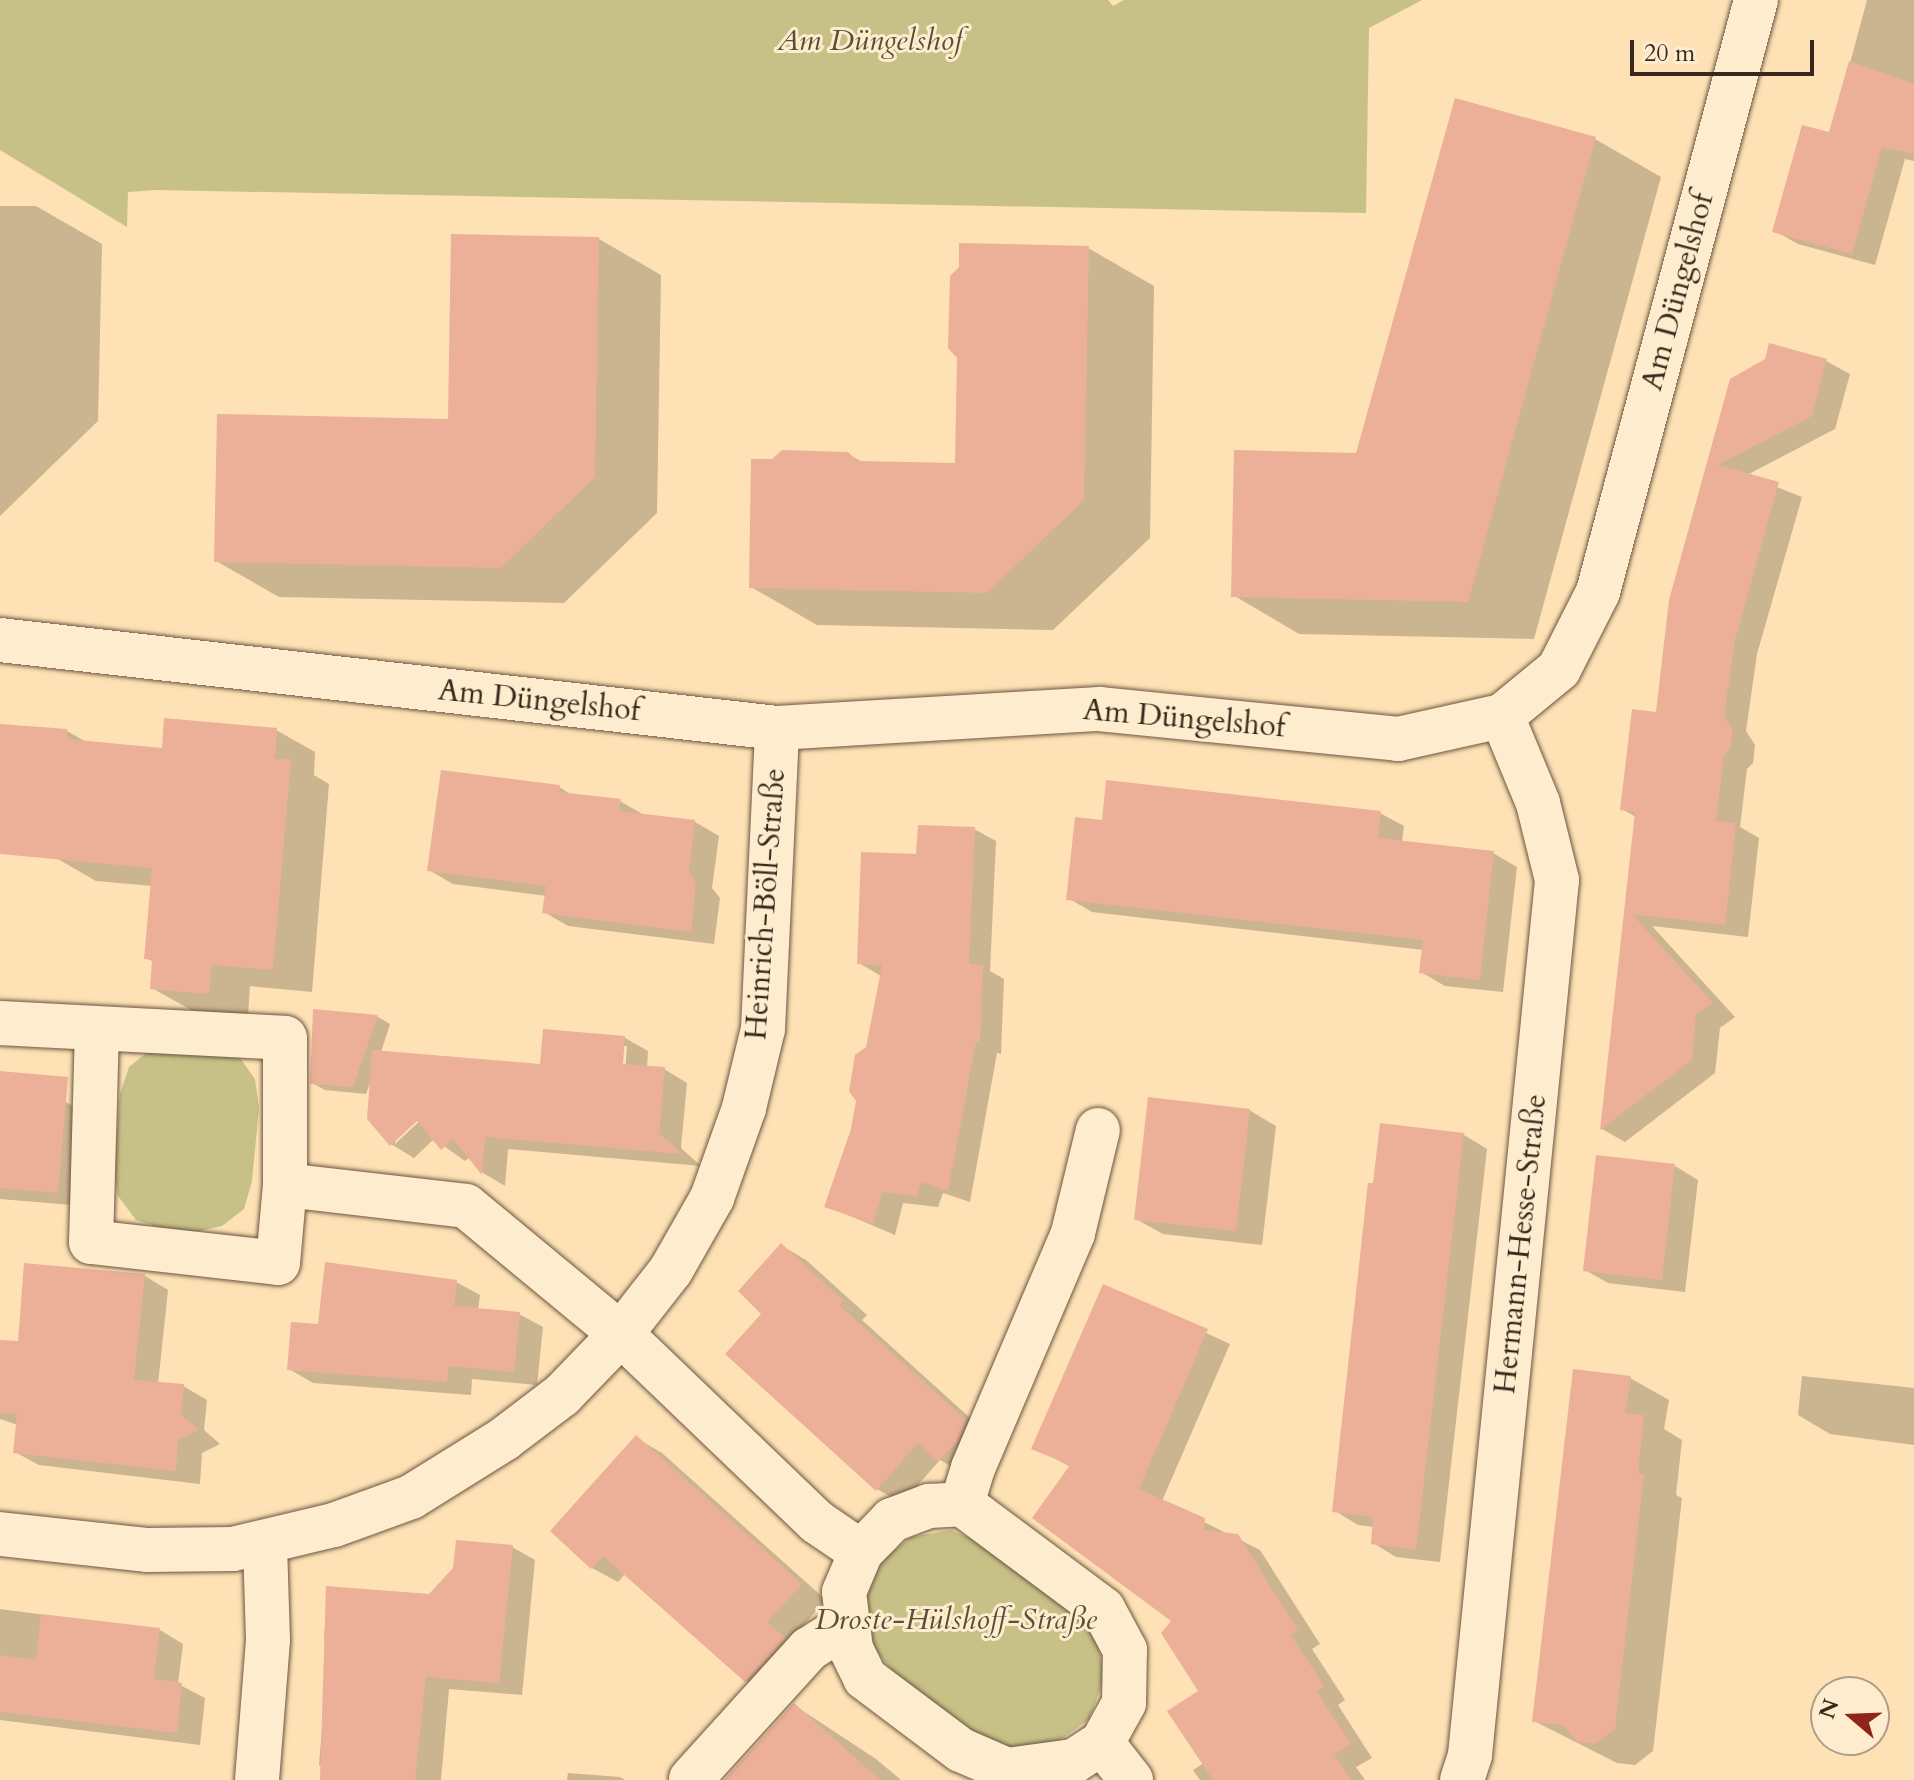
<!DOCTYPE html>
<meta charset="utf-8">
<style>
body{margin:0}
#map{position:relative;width:1914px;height:1780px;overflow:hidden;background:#fee1b4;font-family:Cardo,serif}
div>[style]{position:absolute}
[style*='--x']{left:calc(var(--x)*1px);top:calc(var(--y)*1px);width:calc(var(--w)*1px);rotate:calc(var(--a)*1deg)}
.green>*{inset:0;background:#c8c187}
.shadow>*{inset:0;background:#0003}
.building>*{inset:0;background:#ecb098}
.roads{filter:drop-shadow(0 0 2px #6a5642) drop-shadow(0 0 2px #6a5642)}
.minor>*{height:44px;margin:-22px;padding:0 22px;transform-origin:22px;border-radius:22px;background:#feecce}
span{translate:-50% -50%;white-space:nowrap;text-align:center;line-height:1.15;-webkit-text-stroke:6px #feecce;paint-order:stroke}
.park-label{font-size:30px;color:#5c4e37;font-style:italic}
.street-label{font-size:30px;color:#38271c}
.north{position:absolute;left:1810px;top:1676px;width:80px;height:80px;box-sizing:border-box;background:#feecce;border:2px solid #af9d87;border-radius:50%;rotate:289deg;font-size:22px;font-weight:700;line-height:32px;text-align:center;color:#38271c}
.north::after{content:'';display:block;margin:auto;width:28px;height:36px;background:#8f2418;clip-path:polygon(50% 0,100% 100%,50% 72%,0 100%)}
.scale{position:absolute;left:1630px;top:40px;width:184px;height:36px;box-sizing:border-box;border:4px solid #38271c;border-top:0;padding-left:10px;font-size:24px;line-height:28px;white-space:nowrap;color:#38271c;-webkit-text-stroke:6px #feecce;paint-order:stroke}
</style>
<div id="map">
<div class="green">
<i style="clip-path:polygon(0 0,1108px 0,1113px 6px,1124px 0,1422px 0,1369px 28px,1366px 213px,156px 190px,128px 192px,127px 227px,0 150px)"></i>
<i style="clip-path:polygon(151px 1049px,237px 1054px,255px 1079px,259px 1108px,252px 1181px,244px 1209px,222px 1226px,191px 1233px,164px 1229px,136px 1220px,118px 1196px,114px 1169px,120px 1094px,129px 1067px)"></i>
<i style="clip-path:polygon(951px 1530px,989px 1546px,1070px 1607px,1098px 1640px,1104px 1680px,1089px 1719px,1056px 1743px,1017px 1751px,978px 1735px,894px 1673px,869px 1642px,863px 1602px,879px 1563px,911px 1537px)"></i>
</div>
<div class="shadow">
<i style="clip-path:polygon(1867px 0,1914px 0,1914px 161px,1905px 159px,1875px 265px,1798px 244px,1775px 231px,1831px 134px)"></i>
<i style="clip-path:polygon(1595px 139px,1661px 177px,1534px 639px,1299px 634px,1233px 595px,1357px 455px)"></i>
<i style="clip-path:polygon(0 206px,36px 206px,102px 244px,98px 421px,0 516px)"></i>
<i style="clip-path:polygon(599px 239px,661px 275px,657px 513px,564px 603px,279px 597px,216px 561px,450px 421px)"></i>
<i style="clip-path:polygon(1088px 248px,1154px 286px,1150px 538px,1053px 630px,817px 625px,751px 587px,848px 454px,864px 463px,957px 465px)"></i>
<i style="clip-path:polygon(1826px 361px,1850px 374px,1835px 429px,1747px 475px,1802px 497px,1757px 654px,1746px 731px,1755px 745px,1753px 763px,1747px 769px,1740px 827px,1759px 838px,1748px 937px,1652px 926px,1735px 1017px,1720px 1028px,1715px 1073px,1625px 1142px,1602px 1129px,1636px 817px,1622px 809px,1658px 714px,1732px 381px)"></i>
<i style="clip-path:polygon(0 726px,67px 731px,88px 743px,164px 750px,276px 730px,315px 752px,314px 775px,329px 784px,312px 992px,250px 986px,248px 1015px,191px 1010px,152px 988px,154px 962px,146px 958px,153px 886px,96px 881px,56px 858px,0 846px)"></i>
<i style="clip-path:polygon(559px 787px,574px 796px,620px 801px,644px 815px,695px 822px,719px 836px,712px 888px,720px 898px,714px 944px,568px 926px,544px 912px,547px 896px,453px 884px,429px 870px)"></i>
<i style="clip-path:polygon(1380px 813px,1404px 826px,1402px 842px,1493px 853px,1517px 867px,1503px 992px,1445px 986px,1421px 972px,1424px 950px,1092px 912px,1068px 898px,1104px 822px)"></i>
<i style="clip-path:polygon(974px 829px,996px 841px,990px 971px,1004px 979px,1001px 1054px,997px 1053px,970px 1202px,943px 1193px,938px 1207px,903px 1203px,895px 1235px,827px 1206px,853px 1129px,881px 976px,859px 963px,918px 856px)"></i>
<i style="clip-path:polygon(evenodd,315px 1012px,378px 1017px,390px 1024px,381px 1052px,542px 1067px,625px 1038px,648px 1051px,647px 1068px,664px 1069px,687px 1083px,681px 1148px,701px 1166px,508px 1149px,505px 1186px,483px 1173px,470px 1157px,465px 1161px,434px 1139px,414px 1158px,391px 1144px,370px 1083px,366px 1094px,325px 1090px,312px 1083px,315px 1012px,623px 1046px,627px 1046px,625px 1074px,621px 1074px,623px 1046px,315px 1012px,422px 1113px,425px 1116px,395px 1144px,395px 1139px,422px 1113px)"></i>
<i style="clip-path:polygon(0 1097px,66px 1102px,92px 1117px,84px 1206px,0 1199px)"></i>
<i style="clip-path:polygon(1249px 1110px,1276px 1126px,1262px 1245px,1163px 1234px,1136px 1219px)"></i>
<i style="clip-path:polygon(1464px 1135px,1487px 1149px,1440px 1562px,1396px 1557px,1373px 1543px,1374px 1527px,1358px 1525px,1335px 1511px,1375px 1185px)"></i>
<i style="clip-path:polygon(1675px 1166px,1698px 1180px,1685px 1292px,1608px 1283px,1585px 1270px)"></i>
<i style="clip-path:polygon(782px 1246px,806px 1260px,867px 1315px,862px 1320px,990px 1436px,964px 1474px,940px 1460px,902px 1503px,877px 1489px,764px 1314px)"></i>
<i style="clip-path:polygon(145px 1276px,168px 1290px,158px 1384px,183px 1386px,207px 1400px,204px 1430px,220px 1444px,202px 1453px,200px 1484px,39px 1465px,15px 1452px,18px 1425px,0 1419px,0 1342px,19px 1343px)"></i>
<i style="clip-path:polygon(456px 1282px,480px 1295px,478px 1310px,519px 1314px,543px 1327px,537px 1385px,472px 1379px,471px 1395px,313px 1383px,289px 1369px,320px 1326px)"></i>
<i style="clip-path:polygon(1105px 1286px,1230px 1344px,1162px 1501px,1260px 1550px,1320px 1644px,1312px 1649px,1345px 1700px,1338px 1705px,1372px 1758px,1356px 1767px,1365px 1780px,1200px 1780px,1193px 1770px,1204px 1763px,1201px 1692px,1174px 1621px,1071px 1467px,1034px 1448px)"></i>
<i style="clip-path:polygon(1802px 1376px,1914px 1388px,1914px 1445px,1830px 1434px,1798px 1415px)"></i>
<i style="clip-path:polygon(1630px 1378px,1669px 1400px,1664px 1429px,1682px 1440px,1676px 1495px,1682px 1498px,1653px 1751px,1635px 1765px,1617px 1763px,1534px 1721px)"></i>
<i style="clip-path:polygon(636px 1438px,662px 1453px,826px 1600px,792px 1638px,772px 1695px,746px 1681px,626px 1573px,618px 1582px,592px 1568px)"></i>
<i style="clip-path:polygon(512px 1547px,535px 1560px,522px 1695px,449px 1689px,441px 1780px,323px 1780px,324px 1768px,319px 1765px,329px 1643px,324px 1640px,328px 1588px,430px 1596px)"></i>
<i style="clip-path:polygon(0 1609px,160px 1630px,183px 1644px,178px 1684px,205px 1698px,200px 1745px,0 1720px)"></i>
<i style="clip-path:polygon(794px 1705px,876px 1759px,901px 1780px,727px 1780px)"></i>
<i style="clip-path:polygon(568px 1773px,620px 1777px,625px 1780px,567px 1780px)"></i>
</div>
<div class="building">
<i style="clip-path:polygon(1849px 61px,1914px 84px,1914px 154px,1882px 147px,1852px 254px,1772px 232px,1802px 125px,1829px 132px)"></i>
<i style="clip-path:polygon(1455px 98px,1596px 137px,1468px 602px,1231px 597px,1234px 450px,1356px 453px)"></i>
<i style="clip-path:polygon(451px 234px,599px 237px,595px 477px,501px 568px,214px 562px,217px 414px,448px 419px)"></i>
<i style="clip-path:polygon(959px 243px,1089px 246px,1084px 500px,987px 593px,749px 588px,751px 459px,772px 459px,782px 450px,848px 452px,857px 461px,955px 463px,957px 358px,948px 348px,950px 276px,959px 267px)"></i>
<i style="clip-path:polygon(1769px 343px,1827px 359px,1812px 416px,1718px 465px,1779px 482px,1735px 640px,1724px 716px,1733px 730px,1730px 749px,1724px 755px,1716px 821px,1736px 823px,1725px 925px,1632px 914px,1713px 1003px,1696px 1014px,1692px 1060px,1600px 1130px,1635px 812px,1620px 810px,1632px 709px,1656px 712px,1669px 600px,1730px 379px,1765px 359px)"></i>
<i style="clip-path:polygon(164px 718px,277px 728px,275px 759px,291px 759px,273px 970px,212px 965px,209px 994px,150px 989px,152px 960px,144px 959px,152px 868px,0 854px,0 724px,67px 729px,67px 739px,162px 748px)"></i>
<i style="clip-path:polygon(441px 770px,560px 785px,559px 792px,621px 799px,619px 811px,695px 820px,689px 873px,696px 883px,691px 932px,542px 913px,546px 886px,427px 871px)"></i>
<i style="clip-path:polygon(1106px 780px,1381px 811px,1378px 838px,1494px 851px,1480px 980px,1419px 973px,1423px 940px,1066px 900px,1075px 817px,1102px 820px)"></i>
<i style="clip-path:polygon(918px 825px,975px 827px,969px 964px,983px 965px,980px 1043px,976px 1042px,948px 1191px,921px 1182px,917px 1196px,882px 1192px,873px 1224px,824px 1207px,851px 1129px,856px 1101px,849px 1091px,855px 1055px,866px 1047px,882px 965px,857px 964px,861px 852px,916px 854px)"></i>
<i style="clip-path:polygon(313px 1009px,378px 1015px,353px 1087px,310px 1084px)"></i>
<i style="clip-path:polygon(543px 1029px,625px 1036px,623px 1064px,665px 1067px,659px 1133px,682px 1154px,485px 1137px,482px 1175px,453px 1139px,441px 1150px,417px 1121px,390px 1146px,367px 1119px,372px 1050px,540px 1064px)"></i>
<i style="clip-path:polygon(0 1071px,68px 1077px,58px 1193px,0 1188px)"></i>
<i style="clip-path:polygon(1148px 1097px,1250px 1109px,1236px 1231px,1134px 1220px)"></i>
<i style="clip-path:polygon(1380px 1123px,1464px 1133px,1416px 1550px,1371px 1544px,1373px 1517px,1332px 1512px,1368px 1183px,1373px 1183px)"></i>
<i style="clip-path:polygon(1596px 1155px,1675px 1164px,1662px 1280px,1583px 1271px)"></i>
<i style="clip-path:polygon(781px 1243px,843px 1300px,839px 1305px,966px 1420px,958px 1441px,938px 1461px,918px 1443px,876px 1491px,725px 1354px,761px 1314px,738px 1291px)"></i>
<i style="clip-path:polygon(325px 1262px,457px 1280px,454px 1306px,520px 1312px,514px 1372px,449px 1366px,447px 1382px,287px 1370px,291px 1322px,318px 1324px)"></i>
<i style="clip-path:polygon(24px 1263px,145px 1274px,134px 1380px,184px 1384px,181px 1415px,199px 1430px,178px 1440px,176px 1471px,13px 1453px,17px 1414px,0 1413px,0 1340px,18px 1341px)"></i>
<i style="clip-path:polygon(1103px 1284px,1208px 1329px,1139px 1489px,1205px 1518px,1204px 1530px,1238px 1534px,1298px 1630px,1291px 1635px,1324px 1686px,1317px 1691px,1351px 1744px,1334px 1754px,1351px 1780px,1213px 1780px,1167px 1711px,1198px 1691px,1161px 1633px,1171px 1621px,1032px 1518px,1070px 1465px,1031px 1449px)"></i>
<i style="clip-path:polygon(1573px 1369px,1631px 1376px,1625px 1413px,1644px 1415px,1638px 1473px,1644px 1474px,1615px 1729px,1595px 1744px,1577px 1742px,1563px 1725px,1532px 1722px)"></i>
<i style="clip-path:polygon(636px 1435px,802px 1584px,767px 1622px,786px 1638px,745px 1682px,603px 1556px,591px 1569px,550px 1531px)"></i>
<i style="clip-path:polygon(456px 1540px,513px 1545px,499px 1683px,426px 1677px,415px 1780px,320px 1780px,326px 1586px,429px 1594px,453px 1568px)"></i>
<i style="clip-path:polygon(41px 1614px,160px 1628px,154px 1679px,182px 1683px,177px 1733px,0 1712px,0 1655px,36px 1660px)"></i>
<i style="clip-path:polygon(794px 1703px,880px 1780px,724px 1780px)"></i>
</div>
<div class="roads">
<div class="minor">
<i style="--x:0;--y:640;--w:782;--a:6.46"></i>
<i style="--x:777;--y:728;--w:323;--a:-3.4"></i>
<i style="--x:1099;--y:709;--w:301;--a:5.7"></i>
<i style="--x:1398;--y:739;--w:107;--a:-12.5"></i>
<i style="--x:1502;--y:716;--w:74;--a:-39.5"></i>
<i style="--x:1559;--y:669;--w:86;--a:-63.1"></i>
<i style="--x:1598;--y:592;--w:613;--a:-75.06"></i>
<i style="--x:0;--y:1023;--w:285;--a:3"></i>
<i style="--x:285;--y:1038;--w:147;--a:90"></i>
<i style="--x:97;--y:1029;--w:213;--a:91.6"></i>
<i style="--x:91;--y:1242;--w:188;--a:6.4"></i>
<i style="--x:278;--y:1263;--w:78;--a:-84.9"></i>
<i style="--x:285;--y:1185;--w:182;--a:6.6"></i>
<i style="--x:466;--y:1206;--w:201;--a:39.6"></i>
<i style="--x:621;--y:1334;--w:272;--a:43.8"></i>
<i style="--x:817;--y:1522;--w:53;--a:34.3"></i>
<i style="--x:861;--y:1552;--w:45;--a:-45.9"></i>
<i style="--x:892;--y:1520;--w:40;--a:-21"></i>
<i style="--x:929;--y:1506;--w:33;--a:-3"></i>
<i style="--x:962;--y:1504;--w:176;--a:36.7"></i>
<i style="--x:1103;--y:1609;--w:47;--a:61.8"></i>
<i style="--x:1125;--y:1650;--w:53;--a:91.1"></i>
<i style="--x:1124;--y:1703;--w:46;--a:118.8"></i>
<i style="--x:1102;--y:1743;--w:47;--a:51.9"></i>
<i style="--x:962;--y:1504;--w:38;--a:-73"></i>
<i style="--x:973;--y:1468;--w:255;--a:-66.9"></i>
<i style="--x:1073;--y:1233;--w:106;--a:-76.4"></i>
<i style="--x:0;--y:1534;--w:149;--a:6.2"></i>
<i style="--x:148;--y:1550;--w:85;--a:-0.7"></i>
<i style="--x:233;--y:1549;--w:104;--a:-13.4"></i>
<i style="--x:334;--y:1525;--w:82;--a:-20"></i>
<i style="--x:411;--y:1497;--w:110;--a:-31.9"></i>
<i style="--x:504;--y:1439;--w:73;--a:-37.2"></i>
<i style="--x:562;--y:1395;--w:85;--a:-46"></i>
<i style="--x:621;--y:1334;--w:81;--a:-52"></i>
<i style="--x:671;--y:1270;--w:83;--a:-60.3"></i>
<i style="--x:712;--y:1198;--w:96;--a:-70.4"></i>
<i style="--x:744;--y:1108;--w:81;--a:-76.5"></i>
<i style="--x:763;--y:1029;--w:301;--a:-87.3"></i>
<i style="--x:861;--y:1552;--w:43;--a:113"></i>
<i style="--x:844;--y:1592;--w:57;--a:83"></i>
<i style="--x:851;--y:1649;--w:32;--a:64"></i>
<i style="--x:865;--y:1678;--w:120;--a:36.9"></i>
<i style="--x:961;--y:1750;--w:50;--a:23.5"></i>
<i style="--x:1007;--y:1770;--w:68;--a:-7.7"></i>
<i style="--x:1074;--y:1761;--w:33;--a:-33"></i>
<i style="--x:691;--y:1779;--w:176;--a:-47.8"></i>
<i style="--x:809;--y:1649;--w:45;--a:-32.3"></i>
<i style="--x:257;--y:1780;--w:140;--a:-85.5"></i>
<i style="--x:268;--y:1640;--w:96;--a:-91.8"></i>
<i style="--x:1462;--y:1780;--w:26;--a:-72"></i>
<i style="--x:1470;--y:1755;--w:879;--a:-84.32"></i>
<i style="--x:1557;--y:880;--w:79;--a:-103.9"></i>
<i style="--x:1538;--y:803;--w:94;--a:-112.5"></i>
</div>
</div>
<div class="park-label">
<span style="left:870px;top:41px">Am Düngelshof</span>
<span style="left:956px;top:1620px">Droste-Hülshoff-Straße</span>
</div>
<div class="street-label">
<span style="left:1678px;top:292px;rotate:-75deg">Am Düngelshof</span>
<span style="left:539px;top:701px;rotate:6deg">Am Düngelshof</span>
<span style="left:1184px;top:719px;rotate:5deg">Am Düngelshof</span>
<span style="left:766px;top:904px;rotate:-86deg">Heinrich-Böll-Straße</span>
<span style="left:1521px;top:1244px;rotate:-84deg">Hermann-Hesse-Straße</span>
</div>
<div class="north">N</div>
<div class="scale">20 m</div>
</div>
